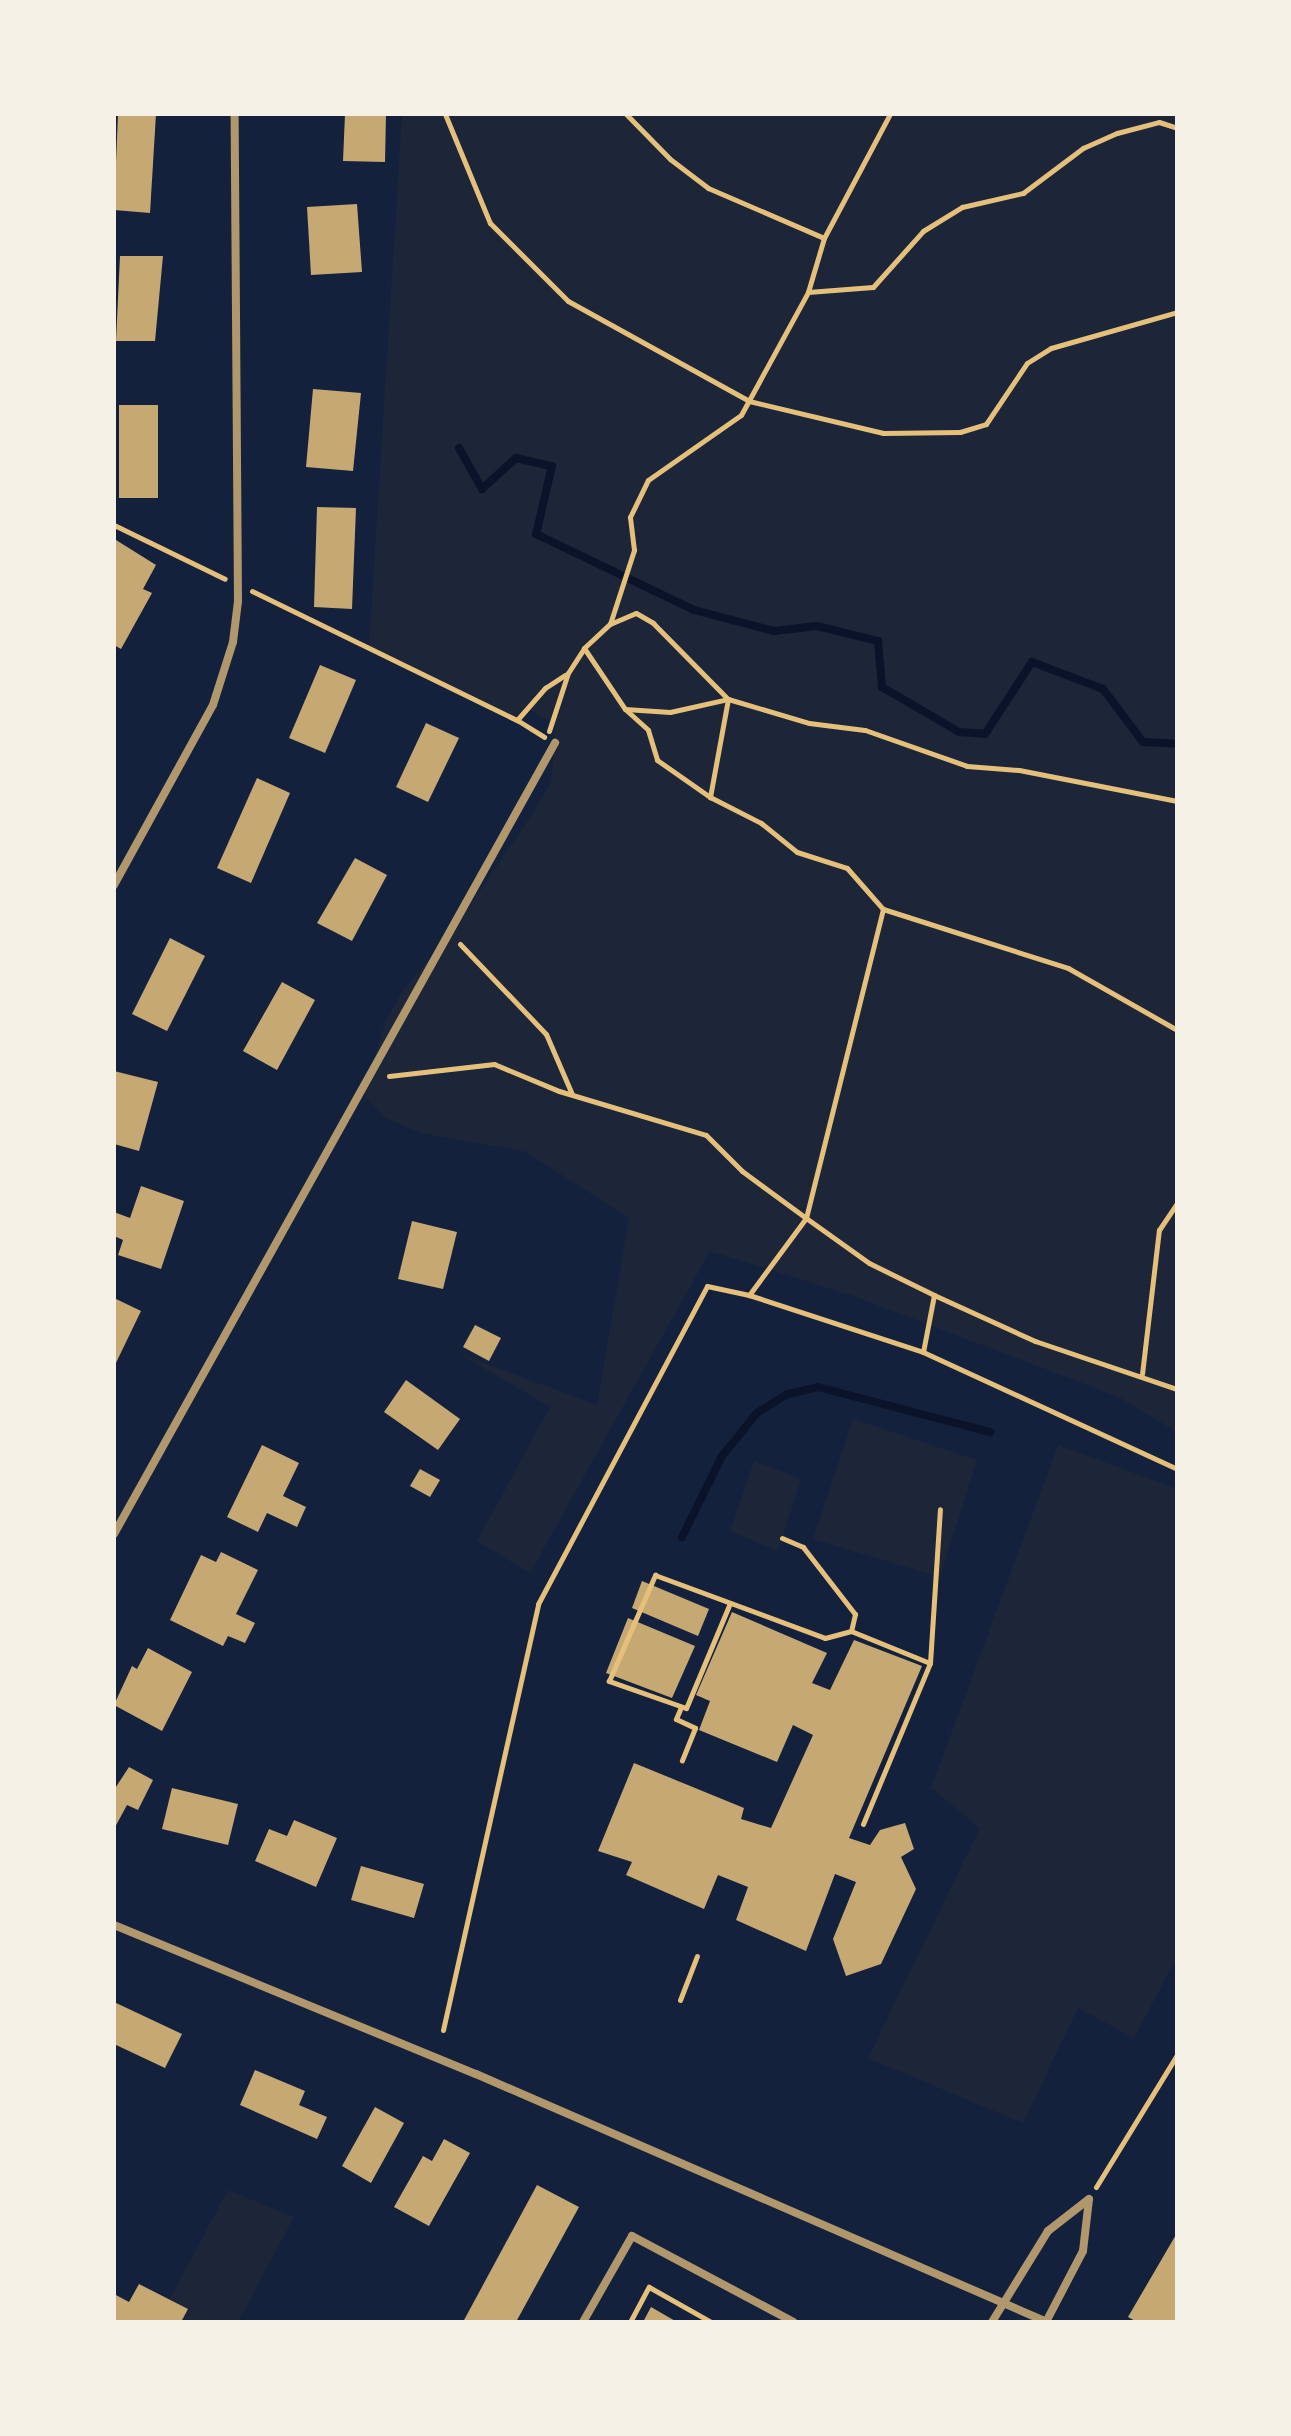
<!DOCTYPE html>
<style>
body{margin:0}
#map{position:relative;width:1291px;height:2436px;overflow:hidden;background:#14213d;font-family:"Exo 2",sans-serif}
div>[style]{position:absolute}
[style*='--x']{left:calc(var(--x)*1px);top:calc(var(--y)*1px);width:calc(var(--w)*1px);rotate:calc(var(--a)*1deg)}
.green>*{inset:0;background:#1d2539}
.stream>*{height:8px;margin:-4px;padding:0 4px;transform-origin:4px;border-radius:4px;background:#0b132b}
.building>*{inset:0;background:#c6a872}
.path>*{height:5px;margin:-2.5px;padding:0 2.5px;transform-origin:2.5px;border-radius:2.5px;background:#e5c07b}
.minor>*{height:8px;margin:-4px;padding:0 4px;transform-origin:4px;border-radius:4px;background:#b1986c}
span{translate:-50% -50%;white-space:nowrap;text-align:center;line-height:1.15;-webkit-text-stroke:6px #f6f1e7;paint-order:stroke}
.frame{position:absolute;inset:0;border:116px solid #f6f1e7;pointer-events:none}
</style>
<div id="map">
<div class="green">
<i style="clip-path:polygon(402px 114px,1177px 114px,1177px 1432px,1119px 1397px,851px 1295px,710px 1251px,530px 1573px,477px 1541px,550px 1407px,458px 1353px,597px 1405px,629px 1218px,526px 1152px,421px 1133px,384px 1117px,364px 1095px,385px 1023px,402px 991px,450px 935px,533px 813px,551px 783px,555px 743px,554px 723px,528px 709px,517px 720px,369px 646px)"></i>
<i style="clip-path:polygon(853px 1419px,977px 1460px,940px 1577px,813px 1539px)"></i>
<i style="clip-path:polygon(1058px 1445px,1177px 1489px,1177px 1957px,1134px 2038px,1078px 2008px,1023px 2123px,868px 2058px,980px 1828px,931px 1788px)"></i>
<i style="clip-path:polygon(754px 1461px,801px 1479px,778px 1551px,730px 1531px)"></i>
<i style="clip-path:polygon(228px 2190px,294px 2217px,238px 2322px,157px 2322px)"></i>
</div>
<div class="stream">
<i style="--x:459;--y:448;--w:47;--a:60.7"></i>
<i style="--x:482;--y:489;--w:46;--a:-42.4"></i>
<i style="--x:516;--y:458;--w:37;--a:13"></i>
<i style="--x:552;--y:466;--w:70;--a:103.2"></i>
<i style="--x:536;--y:534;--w:175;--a:25.7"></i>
<i style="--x:694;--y:610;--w:83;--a:14.7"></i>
<i style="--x:774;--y:631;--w:43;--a:-6.6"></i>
<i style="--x:817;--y:626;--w:63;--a:13.8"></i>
<i style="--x:878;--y:641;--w:46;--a:85"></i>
<i style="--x:882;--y:687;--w:89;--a:30.3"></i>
<i style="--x:959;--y:732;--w:26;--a:4"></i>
<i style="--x:985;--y:734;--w:86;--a:-56.9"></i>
<i style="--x:1032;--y:662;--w:76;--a:20.8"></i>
<i style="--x:1103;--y:689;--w:66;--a:53"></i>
<i style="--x:1143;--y:742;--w:34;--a:3"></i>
<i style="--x:682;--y:1537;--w:90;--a:-63.7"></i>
<i style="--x:722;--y:1456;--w:55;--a:-50.9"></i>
<i style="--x:757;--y:1413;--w:36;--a:-32"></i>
<i style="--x:788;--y:1394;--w:31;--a:-13"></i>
<i style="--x:818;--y:1387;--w:178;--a:14.7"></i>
</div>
<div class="building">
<i style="clip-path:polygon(118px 114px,156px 114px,150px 213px,114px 210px)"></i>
<i style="clip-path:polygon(345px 114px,386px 114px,385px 162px,343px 161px)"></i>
<i style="clip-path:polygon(357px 204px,362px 272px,311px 275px,307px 207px)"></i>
<i style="clip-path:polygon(120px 256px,163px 256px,155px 341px,116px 341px)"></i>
<i style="clip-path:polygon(313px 389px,361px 393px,353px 471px,306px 467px)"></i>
<i style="clip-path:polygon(119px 405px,158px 405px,158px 498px,119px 498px)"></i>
<i style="clip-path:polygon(317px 507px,356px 508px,352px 609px,314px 607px)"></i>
<i style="clip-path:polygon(116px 540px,156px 565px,143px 589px,152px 593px,121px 649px,114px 645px)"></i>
<i style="clip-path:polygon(320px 665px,356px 680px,325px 753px,289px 738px)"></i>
<i style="clip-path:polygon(426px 723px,459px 738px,428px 802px,396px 787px)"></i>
<i style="clip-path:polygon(257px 778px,290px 793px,251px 883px,217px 868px)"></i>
<i style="clip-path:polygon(355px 858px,387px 875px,352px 941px,317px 923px)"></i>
<i style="clip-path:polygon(170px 938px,205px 956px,167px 1031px,132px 1014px)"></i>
<i style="clip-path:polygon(282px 982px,315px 1000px,277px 1070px,243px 1051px)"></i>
<i style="clip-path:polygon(114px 1071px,158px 1082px,139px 1151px,114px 1144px)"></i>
<i style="clip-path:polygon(141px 1186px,184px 1201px,161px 1269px,118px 1255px,123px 1240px,114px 1236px,114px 1212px,130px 1218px)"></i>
<i style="clip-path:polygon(412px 1221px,457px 1232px,443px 1289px,398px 1279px)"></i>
<i style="clip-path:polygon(114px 1298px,141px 1311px,114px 1367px)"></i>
<i style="clip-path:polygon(475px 1325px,501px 1338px,489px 1361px,463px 1347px)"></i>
<i style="clip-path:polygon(406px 1380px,460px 1419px,438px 1450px,384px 1412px)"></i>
<i style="clip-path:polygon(262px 1445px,299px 1463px,283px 1496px,306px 1507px,297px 1527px,267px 1513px,258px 1532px,227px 1517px)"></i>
<i style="clip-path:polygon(420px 1469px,440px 1480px,430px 1497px,410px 1486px)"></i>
<i style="clip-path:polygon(221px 1552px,258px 1570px,236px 1614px,255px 1623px,245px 1643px,228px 1636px,223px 1646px,170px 1620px,201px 1555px,216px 1562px)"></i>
<i style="clip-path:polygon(642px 1581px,709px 1609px,698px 1636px,632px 1608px)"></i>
<i style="clip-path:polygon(732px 1612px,827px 1653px,812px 1683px,830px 1690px,854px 1640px,922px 1666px,849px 1838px,870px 1845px,880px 1830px,905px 1823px,914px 1849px,901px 1857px,916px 1889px,881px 1964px,846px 1976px,833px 1939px,856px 1882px,835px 1874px,806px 1951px,736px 1920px,748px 1887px,718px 1875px,704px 1909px,626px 1875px,632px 1862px,598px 1851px,634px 1763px,744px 1808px,741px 1819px,771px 1828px,813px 1735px,793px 1725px,777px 1762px,699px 1730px,710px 1701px,696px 1695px)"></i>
<i style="clip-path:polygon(628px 1618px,695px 1646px,672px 1698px,606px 1673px)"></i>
<i style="clip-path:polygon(148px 1648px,192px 1672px,162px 1731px,114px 1705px,132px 1666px,137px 1669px)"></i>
<i style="clip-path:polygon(129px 1767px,153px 1780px,138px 1810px,127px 1805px,114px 1829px,114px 1790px)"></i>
<i style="clip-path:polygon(172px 1788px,238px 1804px,228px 1845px,162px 1829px)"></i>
<i style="clip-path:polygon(294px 1820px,337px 1838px,316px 1887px,255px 1861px,269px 1829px,287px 1836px)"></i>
<i style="clip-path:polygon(361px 1866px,424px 1884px,414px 1918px,351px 1900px)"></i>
<i style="clip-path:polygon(114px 2002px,182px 2034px,165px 2068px,114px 2044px)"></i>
<i style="clip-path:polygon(255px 2070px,305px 2091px,299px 2105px,327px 2117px,317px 2139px,240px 2105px)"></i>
<i style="clip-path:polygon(375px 2107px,404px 2123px,371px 2183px,342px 2166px)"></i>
<i style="clip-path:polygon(444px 2139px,470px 2153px,429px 2226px,394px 2207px,423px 2156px,432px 2161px)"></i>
<i style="clip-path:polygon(537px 2185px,579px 2207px,516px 2322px,463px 2322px)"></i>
<i style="clip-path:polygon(1177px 2233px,1177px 2322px,1137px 2322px,1128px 2317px)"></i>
<i style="clip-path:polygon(139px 2284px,188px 2309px,181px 2322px,114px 2322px,114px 2294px,129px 2302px)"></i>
<i style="clip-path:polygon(651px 2307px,677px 2322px,643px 2322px)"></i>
</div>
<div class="path">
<i style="--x:445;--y:114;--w:118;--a:67.6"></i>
<i style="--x:490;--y:223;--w:110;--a:45"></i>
<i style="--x:568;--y:301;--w:207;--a:28.9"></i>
<i style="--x:749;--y:401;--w:138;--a:13.4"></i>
<i style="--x:883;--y:433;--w:77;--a:-0.7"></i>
<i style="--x:960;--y:432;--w:27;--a:-17"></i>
<i style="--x:986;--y:424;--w:73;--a:-56.1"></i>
<i style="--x:1027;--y:363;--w:28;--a:-32"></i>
<i style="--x:1051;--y:348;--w:131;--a:-15.9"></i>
<i style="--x:626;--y:114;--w:63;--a:45.6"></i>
<i style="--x:670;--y:159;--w:48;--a:37.3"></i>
<i style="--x:708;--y:188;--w:126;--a:23.3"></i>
<i style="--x:808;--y:292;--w:65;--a:-4.4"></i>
<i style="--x:873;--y:287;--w:75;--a:-48.2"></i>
<i style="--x:923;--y:231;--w:46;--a:-31.6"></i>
<i style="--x:962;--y:207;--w:63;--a:-12.9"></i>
<i style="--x:1023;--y:193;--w:75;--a:-36.9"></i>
<i style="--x:1083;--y:148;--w:37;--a:-24"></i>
<i style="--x:1117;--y:133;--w:43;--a:-14.7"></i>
<i style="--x:1159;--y:122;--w:19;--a:18"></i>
<i style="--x:114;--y:525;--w:123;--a:25.9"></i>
<i style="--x:252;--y:591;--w:295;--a:26"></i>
<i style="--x:517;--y:720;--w:43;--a:-48.8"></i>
<i style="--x:545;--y:688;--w:24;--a:-33"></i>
<i style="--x:610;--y:624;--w:28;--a:-23"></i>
<i style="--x:636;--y:613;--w:20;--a:30"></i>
<i style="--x:653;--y:623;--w:107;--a:45.4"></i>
<i style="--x:728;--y:699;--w:100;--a:100.4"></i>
<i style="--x:710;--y:797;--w:57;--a:27"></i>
<i style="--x:761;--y:823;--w:46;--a:38.9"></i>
<i style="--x:797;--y:852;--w:52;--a:17.7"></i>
<i style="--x:847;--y:868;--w:55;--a:48.7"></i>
<i style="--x:883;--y:909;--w:194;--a:17.7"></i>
<i style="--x:1068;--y:968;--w:125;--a:29.6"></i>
<i style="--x:584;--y:648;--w:73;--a:56.1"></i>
<i style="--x:625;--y:709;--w:31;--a:42"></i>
<i style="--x:648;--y:730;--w:31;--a:73"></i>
<i style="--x:657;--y:760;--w:65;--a:34.9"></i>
<i style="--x:625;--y:709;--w:45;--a:3.8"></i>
<i style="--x:670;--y:712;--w:59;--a:-12.6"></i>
<i style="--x:728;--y:699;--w:84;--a:16.5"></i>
<i style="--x:809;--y:723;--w:56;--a:7.1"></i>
<i style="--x:865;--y:730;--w:108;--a:19.4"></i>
<i style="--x:967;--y:766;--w:52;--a:4.4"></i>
<i style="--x:1019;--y:770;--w:161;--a:11.1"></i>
<i style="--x:517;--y:720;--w:32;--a:32"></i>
<i style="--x:549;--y:731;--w:61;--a:-71.9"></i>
<i style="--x:568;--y:673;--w:30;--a:-57"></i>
<i style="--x:584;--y:648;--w:35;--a:-43"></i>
<i style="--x:610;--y:624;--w:78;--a:-72"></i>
<i style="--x:634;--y:550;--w:33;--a:-97"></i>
<i style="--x:630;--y:517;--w:41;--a:-64.1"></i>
<i style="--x:648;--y:480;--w:113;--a:-35"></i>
<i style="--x:741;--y:415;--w:140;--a:-61.4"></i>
<i style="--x:808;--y:292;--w:56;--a:-73.5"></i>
<i style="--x:824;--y:238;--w:140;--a:-62"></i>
<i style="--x:883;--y:909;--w:318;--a:104"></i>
<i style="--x:806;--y:1218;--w:77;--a:35.5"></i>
<i style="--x:869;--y:1263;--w:72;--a:26.2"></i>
<i style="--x:934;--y:1295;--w:111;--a:24.5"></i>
<i style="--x:1035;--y:1341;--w:150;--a:18.7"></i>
<i style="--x:460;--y:944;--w:124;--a:46.3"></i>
<i style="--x:546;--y:1034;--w:65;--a:66.6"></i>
<i style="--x:389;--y:1076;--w:106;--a:-6.5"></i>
<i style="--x:494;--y:1064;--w:70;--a:22.6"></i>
<i style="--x:559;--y:1091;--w:153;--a:16.7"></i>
<i style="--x:706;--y:1135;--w:51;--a:45"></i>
<i style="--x:742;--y:1171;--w:79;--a:36.3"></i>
<i style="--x:806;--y:1218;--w:96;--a:126.5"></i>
<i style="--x:923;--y:1352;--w:280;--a:24.7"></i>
<i style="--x:1142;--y:1374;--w:145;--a:-83.3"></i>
<i style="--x:1159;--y:1230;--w:32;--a:-56"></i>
<i style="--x:782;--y:1538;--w:23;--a:23"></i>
<i style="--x:803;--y:1547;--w:85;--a:52.2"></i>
<i style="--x:855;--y:1614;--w:17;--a:103"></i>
<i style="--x:851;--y:1631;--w:85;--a:22.1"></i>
<i style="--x:930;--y:1663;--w:154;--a:-86.3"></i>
<i style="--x:730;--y:1603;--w:114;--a:112.7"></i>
<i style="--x:686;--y:1708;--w:82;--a:-160.7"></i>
<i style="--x:609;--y:1681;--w:116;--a:-66.5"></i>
<i style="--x:655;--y:1575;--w:181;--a:20.3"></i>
<i style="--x:825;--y:1638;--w:27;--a:-15"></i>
<i style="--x:681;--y:1707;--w:13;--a:113"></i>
<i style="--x:676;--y:1719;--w:21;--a:25"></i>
<i style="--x:695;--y:1728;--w:35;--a:112"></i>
<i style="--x:863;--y:1824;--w:174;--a:-67.4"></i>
<i style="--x:680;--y:2000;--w:47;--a:-68.9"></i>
<i style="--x:443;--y:2030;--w:436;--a:-77.4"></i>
<i style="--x:538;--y:1604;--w:360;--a:-62"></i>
<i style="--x:707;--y:1286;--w:43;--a:12.1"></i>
<i style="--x:749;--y:1295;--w:183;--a:18.1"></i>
<i style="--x:923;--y:1352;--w:58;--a:-79.1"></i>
<i style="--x:1096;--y:2187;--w:155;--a:-58.5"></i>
<i style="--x:630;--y:2322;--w:40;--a:-62"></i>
<i style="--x:649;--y:2287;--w:71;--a:29.4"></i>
</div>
<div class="minor">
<i style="--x:114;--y:885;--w:205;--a:-61.2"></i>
<i style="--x:213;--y:705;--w:66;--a:-72.4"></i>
<i style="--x:233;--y:642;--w:41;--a:-83"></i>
<i style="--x:238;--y:601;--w:487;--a:-90.4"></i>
<i style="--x:114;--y:1534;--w:906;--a:-60.86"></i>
<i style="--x:114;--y:1925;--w:391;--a:22.4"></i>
<i style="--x:476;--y:2074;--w:623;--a:23.48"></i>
<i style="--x:583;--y:2322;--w:99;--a:-60.3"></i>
<i style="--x:632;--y:2236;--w:183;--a:28"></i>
<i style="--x:992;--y:2322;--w:107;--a:-58.4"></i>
<i style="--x:1048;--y:2231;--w:52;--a:-38"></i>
<i style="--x:1046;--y:2322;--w:80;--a:-62.5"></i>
<i style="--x:1083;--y:2251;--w:52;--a:-83.4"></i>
</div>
<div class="frame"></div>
</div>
